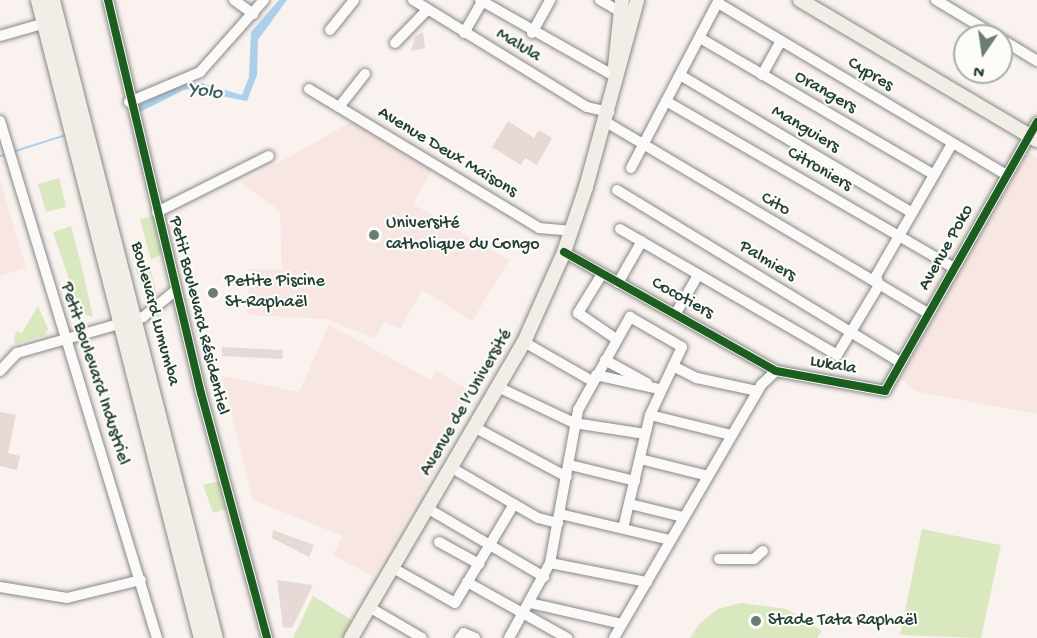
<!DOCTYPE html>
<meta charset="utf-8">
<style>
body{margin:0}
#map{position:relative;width:1037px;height:638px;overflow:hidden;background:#f9f2ef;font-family:"Gochi Hand",sans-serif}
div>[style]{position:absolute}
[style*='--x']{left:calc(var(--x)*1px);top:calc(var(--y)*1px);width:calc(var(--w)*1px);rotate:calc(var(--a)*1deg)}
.built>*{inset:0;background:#f7e6e1}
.green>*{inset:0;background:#dae8bf}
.water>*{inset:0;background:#acd0eb}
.stream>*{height:2px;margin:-1px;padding:0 1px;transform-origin:1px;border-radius:1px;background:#acd0eb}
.building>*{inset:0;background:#e7d9d6}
.roads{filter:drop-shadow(0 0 2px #878986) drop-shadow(0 0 2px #878986)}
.minor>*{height:10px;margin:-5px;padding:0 5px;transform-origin:5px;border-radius:5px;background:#fbfaf8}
.major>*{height:14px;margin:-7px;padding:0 7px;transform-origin:7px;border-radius:7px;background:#f2ede6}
.highway>*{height:15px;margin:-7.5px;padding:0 7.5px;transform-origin:7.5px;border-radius:7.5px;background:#f2ede6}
.cycleway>*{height:8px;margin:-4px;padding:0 4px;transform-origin:4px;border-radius:4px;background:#1b5e20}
.dots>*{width:16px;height:16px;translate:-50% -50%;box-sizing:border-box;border:3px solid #fdfcf7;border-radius:50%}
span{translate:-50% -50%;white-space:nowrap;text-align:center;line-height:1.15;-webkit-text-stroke:4.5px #fdfcf7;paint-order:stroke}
.street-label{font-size:18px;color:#1f3d34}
.poi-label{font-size:18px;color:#1f3d34}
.left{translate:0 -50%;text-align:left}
.water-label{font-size:20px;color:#3a5e61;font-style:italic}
.north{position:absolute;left:953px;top:24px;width:60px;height:60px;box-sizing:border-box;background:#fdfcf7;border:2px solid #a4b0a9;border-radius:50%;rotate:193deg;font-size:16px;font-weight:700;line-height:24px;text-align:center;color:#1f3d34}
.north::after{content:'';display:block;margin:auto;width:21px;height:27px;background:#6b7c75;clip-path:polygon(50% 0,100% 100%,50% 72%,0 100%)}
</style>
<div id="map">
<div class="built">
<i style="clip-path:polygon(352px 122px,432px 170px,413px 204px,509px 260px,472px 321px,422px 290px,400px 329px,384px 321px,375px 338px,325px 319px,247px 315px,250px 269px,282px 270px,280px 211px,242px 183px)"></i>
<i style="clip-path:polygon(1028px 152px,1037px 158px,1037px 414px,915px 391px,900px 378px)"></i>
<i style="clip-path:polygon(0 181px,26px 267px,0 276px)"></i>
<i style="clip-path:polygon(329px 325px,431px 380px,436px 371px,474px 393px,448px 436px,453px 439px,373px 576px,333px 555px,343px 536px,253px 500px,222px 376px,299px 392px)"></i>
</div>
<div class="green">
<i style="clip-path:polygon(59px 178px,66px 207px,46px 212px,38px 184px)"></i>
<i style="clip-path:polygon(154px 216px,162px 254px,151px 260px,140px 219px)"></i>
<i style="clip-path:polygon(71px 226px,82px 268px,93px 317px,86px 315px,76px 300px,53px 232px)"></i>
<i style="clip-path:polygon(149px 264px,157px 295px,148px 304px,135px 267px)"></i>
<i style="clip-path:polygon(38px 306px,48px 329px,45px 335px,15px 344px,14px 337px,17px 331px,22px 333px)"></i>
<i style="clip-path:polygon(220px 481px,227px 509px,213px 513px,203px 485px)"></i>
<i style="clip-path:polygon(922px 529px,1001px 545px,981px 638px,900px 635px)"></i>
<i style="clip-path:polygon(313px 596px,352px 620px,342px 638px,293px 638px)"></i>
<i style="clip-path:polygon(741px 603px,786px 609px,822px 631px,817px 638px,690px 638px,700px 623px,718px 609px)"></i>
</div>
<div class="water">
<i style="clip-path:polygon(279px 0,287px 0,258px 40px,257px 75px,247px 101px,186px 89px,138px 113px,136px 106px,186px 83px,201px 83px,242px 95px,249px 77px,251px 32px)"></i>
</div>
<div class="stream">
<i style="--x:12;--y:152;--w:57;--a:-17.5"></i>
<i style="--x:0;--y:156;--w:6;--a:-18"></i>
</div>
<div class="building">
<i style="clip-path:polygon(423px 32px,425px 48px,411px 51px,415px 37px)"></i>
<i style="clip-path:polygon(508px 121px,534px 138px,539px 130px,552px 138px,537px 165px,525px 158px,521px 165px,492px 147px)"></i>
<i style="clip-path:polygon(222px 347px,283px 350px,282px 359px,222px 356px)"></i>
<i style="clip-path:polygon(0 412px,16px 415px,8px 453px,20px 456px,17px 470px,0 466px)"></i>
<i style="clip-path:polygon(273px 530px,314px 545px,309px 557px,272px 538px)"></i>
<i style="clip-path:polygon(277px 580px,313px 585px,292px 628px,283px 627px)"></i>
</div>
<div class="roads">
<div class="minor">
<i style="--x:108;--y:0;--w:404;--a:76.7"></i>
<i style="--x:201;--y:393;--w:254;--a:74.9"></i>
<i style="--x:234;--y:0;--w:24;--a:36"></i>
<i style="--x:413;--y:0;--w:204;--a:31.6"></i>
<i style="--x:587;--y:107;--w:23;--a:13"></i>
<i style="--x:480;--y:0;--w:156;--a:29.5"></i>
<i style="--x:600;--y:0;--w:22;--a:30"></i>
<i style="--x:936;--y:0;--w:70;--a:31"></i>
<i style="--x:718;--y:3;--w:334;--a:30.8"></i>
<i style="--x:330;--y:30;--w:38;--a:-51"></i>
<i style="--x:464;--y:33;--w:38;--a:-60"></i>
<i style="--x:532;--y:33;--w:38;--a:-61"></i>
<i style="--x:0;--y:36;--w:51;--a:-15.9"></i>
<i style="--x:700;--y:38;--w:271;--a:30.3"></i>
<i style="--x:1001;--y:39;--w:42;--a:31.4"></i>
<i style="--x:395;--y:43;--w:46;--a:-45.9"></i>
<i style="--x:680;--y:75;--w:270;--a:30.7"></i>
<i style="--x:762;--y:75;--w:39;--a:-61"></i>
<i style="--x:309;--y:89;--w:269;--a:31.1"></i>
<i style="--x:539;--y:228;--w:33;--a:5"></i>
<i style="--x:666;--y:101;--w:333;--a:30.1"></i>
<i style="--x:129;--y:102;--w:77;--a:-22.9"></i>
<i style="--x:200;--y:72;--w:96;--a:-48.4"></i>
<i style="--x:339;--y:107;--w:42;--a:-51.8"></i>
<i style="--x:0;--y:121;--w:540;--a:73.11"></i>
<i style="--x:606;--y:122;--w:374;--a:30.7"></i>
<i style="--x:631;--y:168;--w:190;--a:-62.4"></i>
<i style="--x:617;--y:190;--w:331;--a:31.3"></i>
<i style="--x:157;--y:212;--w:125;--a:-26.6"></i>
<i style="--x:620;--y:229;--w:251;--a:30.1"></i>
<i style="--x:837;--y:355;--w:82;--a:-59"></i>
<i style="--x:879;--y:285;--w:9;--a:-108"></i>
<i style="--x:876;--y:276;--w:152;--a:-60.1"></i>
<i style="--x:564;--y:252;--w:243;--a:29.3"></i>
<i style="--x:776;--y:371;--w:111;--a:10.4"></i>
<i style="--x:885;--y:391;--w:309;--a:-60.5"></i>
<i style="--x:602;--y:274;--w:46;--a:121.6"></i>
<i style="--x:578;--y:313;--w:46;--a:34.4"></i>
<i style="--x:618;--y:283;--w:48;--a:-60.3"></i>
<i style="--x:676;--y:313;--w:44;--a:-59.9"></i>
<i style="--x:524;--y:342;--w:78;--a:29.8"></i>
<i style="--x:605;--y:360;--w:48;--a:28.7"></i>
<i style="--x:673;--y:366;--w:27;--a:27"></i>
<i style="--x:697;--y:378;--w:61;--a:12.2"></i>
<i style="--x:0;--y:371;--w:25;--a:-47"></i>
<i style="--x:17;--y:353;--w:131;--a:-15.9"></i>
<i style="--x:143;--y:317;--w:43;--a:-39.3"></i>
<i style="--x:596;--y:375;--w:65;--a:12.5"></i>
<i style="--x:500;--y:388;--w:82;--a:25.3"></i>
<i style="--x:574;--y:423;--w:72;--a:8.8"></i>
<i style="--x:650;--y:415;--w:83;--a:13.9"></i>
<i style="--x:476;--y:428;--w:103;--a:28.3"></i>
<i style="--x:640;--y:459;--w:70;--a:14"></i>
<i style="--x:570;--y:465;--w:67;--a:13.8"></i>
<i style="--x:452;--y:468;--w:99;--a:30.2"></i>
<i style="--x:538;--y:518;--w:21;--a:14"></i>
<i style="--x:630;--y:504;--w:55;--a:13.8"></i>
<i style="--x:427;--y:508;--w:136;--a:30.5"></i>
<i style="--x:560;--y:514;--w:113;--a:13.3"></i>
<i style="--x:439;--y:542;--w:46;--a:28.8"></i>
<i style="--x:719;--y:559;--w:35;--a:0"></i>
<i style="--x:754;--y:559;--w:12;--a:-42"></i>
<i style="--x:550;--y:563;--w:99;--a:11.1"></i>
<i style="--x:393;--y:568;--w:71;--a:29.4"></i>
<i style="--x:455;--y:603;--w:115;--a:-59.2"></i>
<i style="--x:467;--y:582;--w:115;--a:29.2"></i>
<i style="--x:0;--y:587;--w:68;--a:9.3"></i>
<i style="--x:67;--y:598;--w:76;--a:-13.7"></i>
<i style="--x:530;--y:603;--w:94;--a:12.9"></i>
<i style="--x:369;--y:607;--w:61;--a:30.3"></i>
<i style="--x:460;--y:638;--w:6;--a:-51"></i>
<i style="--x:464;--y:633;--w:12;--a:24"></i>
<i style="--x:509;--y:638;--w:85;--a:-61.3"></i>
<i style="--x:550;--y:563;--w:156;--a:-79.6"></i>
<i style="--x:578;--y:410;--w:107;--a:-60.8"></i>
<i style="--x:630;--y:317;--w:60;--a:30"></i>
<i style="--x:682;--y:347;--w:75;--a:115.2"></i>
<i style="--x:650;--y:415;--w:116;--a:103.4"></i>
<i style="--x:614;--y:638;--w:293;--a:-59.8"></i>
<i style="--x:761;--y:385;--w:21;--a:-43"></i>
</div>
<div class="major">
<i style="--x:800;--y:0;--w:275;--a:30.6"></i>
<i style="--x:615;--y:66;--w:66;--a:-83.9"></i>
<i style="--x:351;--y:638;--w:343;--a:-59.7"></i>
<i style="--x:524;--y:342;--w:98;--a:-66"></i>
<i style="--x:564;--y:252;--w:69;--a:-71.3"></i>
<i style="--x:586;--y:187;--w:194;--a:-74.7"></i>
</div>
<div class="highway">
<i style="--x:38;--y:0;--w:658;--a:75.67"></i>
<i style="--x:52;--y:0;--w:658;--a:75.67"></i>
</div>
</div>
<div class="cycleway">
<i style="--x:108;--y:0;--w:404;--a:76.7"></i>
<i style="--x:201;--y:393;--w:254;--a:74.9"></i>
<i style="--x:564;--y:252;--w:243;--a:29.3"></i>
<i style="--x:776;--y:371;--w:111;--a:10.4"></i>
<i style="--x:885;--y:391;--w:309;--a:-60.5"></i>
</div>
<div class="dots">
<i style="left:374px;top:235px;background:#6b7c75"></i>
<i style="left:213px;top:293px;background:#6b7c75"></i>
<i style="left:756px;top:621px;background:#6b7c75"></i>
</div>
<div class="street-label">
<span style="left:518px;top:46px;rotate:31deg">Malula</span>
<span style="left:870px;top:75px;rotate:31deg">Cypres</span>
<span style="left:825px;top:93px;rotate:30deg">Orangers</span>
<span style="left:805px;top:130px;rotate:31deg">Manguiers</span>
<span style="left:447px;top:153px;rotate:31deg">Avenue Deux Maisons</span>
<span style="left:819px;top:170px;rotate:30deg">Citroniers</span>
<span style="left:775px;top:205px;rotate:30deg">Cito</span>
<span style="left:947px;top:248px;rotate:-61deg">Avenue Poko</span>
<span style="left:767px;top:262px;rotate:31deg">Palmiers</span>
<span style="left:682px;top:299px;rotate:29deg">Cocotiers</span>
<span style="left:154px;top:314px;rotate:75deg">Boulevard Lumumba</span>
<span style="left:198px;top:316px;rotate:76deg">Petit Boulevard Résidentiel</span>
<span style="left:833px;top:366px;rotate:10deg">Lukala</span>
<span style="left:94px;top:374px;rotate:72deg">Petit Boulevard Industriel</span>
<span style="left:467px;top:403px;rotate:-60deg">Avenue de l’Université</span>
</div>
<div class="poi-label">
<span class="left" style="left:386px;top:235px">Université<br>catholique du Congo</span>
<span class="left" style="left:225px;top:293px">Petite Piscine<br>St-Raphaël</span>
<span class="left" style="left:768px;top:621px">Stade Tata Raphaël</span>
</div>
<div class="water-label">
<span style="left:205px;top:92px;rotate:8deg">Yolo</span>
</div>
<div class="north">N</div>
</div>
